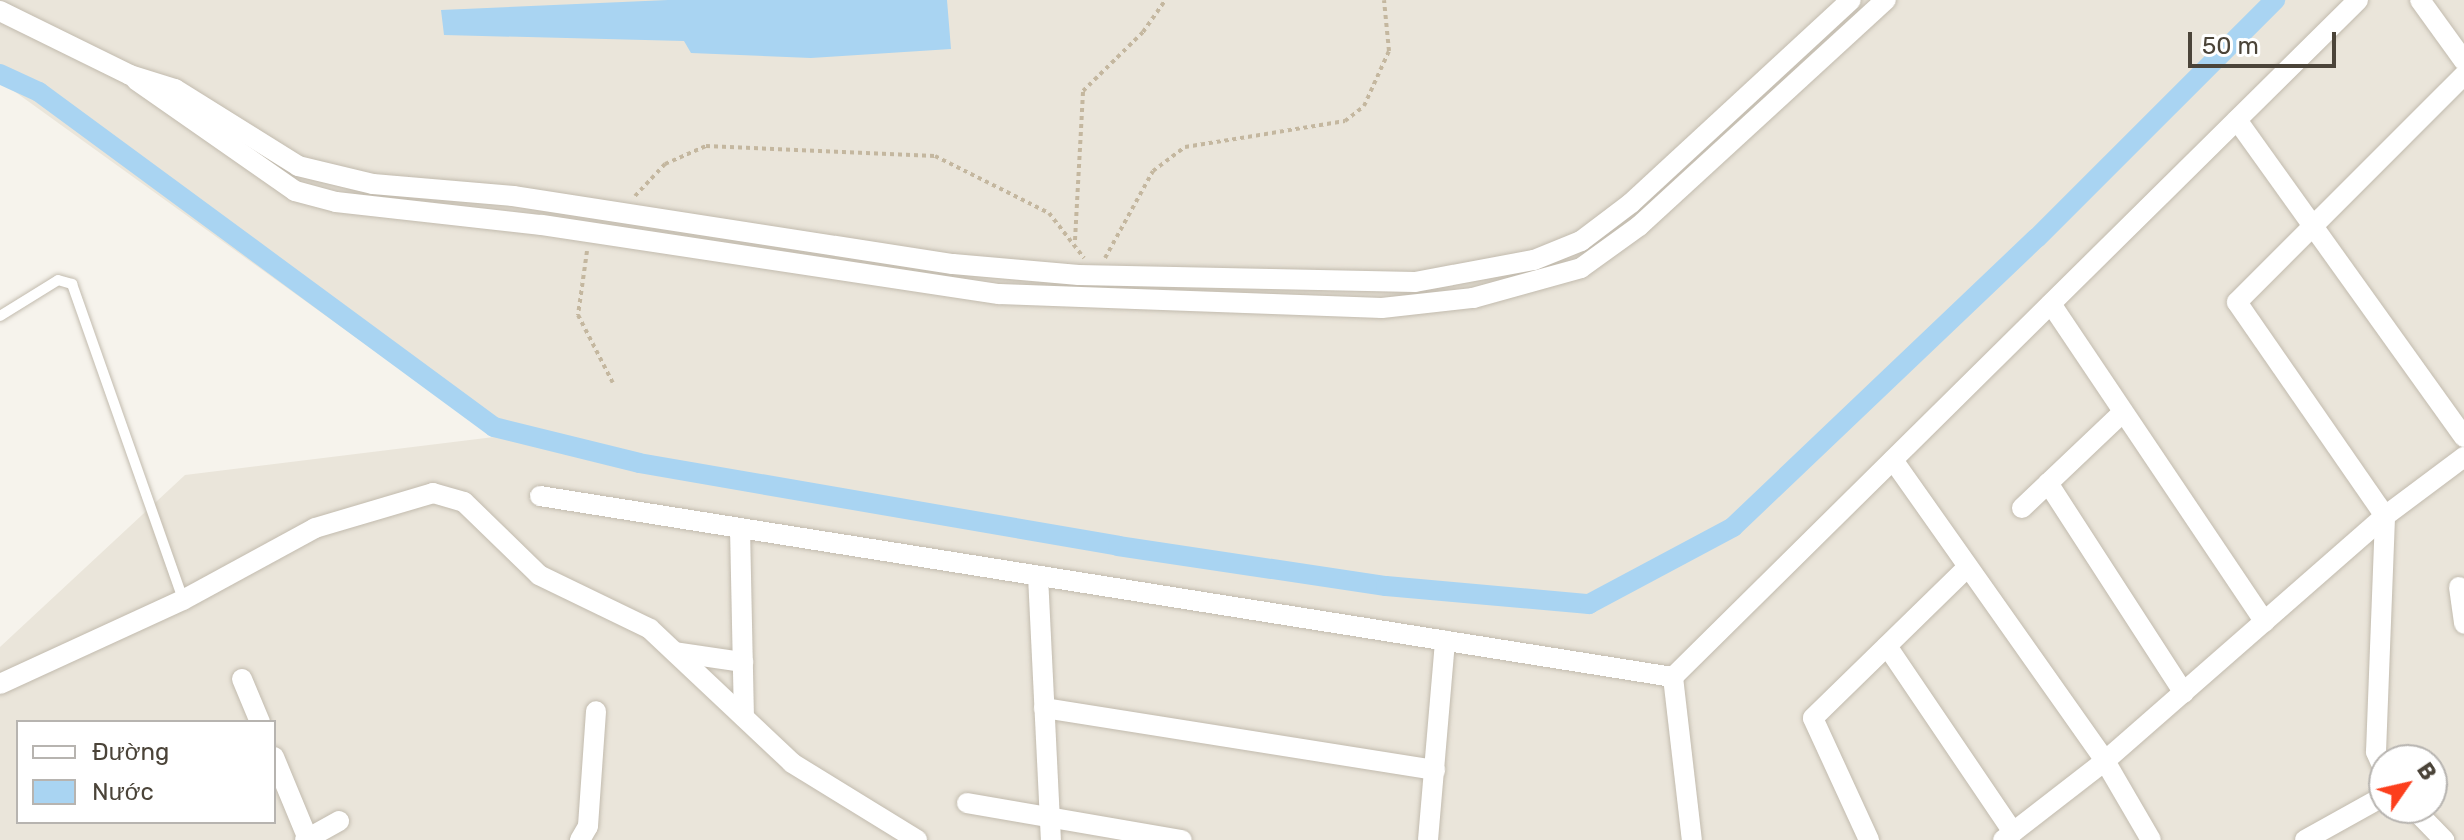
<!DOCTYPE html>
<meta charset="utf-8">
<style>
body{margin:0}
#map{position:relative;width:2464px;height:840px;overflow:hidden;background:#f6f3ec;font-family:Rubik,sans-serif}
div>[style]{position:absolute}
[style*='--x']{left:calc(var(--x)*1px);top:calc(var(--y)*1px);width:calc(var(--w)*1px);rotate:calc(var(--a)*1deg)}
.residential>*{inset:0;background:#eae5da}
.water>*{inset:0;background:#a9d4f2}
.canal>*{height:20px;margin:-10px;padding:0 10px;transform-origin:10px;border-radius:10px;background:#a9d4f2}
.path>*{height:4px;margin-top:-2px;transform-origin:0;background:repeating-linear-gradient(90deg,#c4b79f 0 4px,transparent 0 8px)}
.roads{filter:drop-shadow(0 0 2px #c2bbae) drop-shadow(0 0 2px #c2bbae)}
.service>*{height:10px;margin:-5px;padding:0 5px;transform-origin:5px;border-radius:5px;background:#fff}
.minor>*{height:20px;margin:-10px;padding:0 10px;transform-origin:10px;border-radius:10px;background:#fff}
span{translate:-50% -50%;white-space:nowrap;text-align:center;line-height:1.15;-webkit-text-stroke:7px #fff;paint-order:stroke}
.legend{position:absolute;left:16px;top:720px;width:260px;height:104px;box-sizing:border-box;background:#fff;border:2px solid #b7b4b0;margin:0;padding:10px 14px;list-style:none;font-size:24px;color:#4b4439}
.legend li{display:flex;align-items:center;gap:16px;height:40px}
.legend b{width:40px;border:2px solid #b7b4b0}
.north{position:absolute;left:2368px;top:744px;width:80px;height:80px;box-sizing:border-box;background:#fff;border:2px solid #b7b4b0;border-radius:50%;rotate:56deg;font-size:22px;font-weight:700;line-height:32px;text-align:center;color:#4b4439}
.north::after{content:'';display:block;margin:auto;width:28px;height:36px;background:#fc3f1d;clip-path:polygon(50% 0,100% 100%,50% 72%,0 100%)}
.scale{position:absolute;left:2188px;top:32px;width:148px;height:36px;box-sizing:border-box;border:4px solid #4b4439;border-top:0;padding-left:10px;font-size:24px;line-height:28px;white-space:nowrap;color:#4b4439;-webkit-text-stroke:6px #fff;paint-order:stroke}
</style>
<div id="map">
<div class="residential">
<i style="clip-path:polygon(evenodd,0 0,2464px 0,2464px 840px,0 840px,0 647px,185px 475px,494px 437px,0 81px,0 0,18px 722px,274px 722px,274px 822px,18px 822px,18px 722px,0 0,2384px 760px,2432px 760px,2432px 808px,2384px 808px,2384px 760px)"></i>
</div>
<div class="water">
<i style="clip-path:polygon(668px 0,947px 0,951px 49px,811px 58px,691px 53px,684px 41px,444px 35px,441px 10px)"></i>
</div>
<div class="canal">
<i style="--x:0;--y:74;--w:43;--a:24.8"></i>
<i style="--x:39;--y:92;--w:565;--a:36.36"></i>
<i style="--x:494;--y:427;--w:149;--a:13.9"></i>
<i style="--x:639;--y:463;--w:486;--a:9.8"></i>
<i style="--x:1118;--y:546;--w:271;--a:8.5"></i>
<i style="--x:1386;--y:586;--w:204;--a:5.1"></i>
<i style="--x:1589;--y:604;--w:163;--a:-28.1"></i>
<i style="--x:1733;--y:527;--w:419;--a:-43.6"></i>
<i style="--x:2037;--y:238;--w:337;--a:-45"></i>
</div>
<div class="path">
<i style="--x:635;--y:196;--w:44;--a:-46.8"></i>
<i style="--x:665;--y:164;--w:45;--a:-23.7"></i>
<i style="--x:706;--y:146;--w:229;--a:2.5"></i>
<i style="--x:935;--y:156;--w:127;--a:26.6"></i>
<i style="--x:1049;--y:213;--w:57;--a:52.1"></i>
<i style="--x:1075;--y:240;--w:149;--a:-86.9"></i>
<i style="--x:1083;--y:91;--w:84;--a:-44.5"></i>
<i style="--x:1143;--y:32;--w:39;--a:-55"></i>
<i style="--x:587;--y:251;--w:65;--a:98"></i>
<i style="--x:578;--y:315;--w:76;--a:62.8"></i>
<i style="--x:1105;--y:258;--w:99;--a:-61.1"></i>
<i style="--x:1153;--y:171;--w:40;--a:-37"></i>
<i style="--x:1185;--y:147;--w:162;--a:-9.2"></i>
<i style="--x:1345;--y:121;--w:24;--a:-38"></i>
<i style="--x:1364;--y:106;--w:60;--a:-65.6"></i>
<i style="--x:1389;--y:51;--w:51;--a:-95.6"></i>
</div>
<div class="roads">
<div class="service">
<i style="--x:0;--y:316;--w:68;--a:-31.8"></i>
<i style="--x:58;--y:280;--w:15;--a:16"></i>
<i style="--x:72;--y:284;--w:335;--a:70.6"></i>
</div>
<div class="minor">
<i style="--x:2420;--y:0;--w:75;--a:54.2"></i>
<i style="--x:0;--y:11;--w:145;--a:26.2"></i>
<i style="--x:130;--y:75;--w:47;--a:17.3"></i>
<i style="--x:175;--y:89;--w:145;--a:32"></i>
<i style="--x:298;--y:166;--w:77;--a:13.5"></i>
<i style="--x:373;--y:184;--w:141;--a:4.9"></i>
<i style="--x:513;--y:196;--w:445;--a:8.8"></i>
<i style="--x:953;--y:264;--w:126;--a:5"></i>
<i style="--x:1079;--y:275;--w:336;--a:1.2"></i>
<i style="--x:1415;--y:282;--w:121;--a:-10.5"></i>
<i style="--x:1534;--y:260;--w:51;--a:-22"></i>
<i style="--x:1581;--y:241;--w:63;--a:-37.2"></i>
<i style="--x:1631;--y:203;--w:299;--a:-42.7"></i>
<i style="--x:136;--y:80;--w:194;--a:34.9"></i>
<i style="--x:295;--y:191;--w:42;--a:15"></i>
<i style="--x:336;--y:202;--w:207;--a:6.4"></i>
<i style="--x:542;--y:225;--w:462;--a:8.6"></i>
<i style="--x:999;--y:294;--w:383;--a:2.1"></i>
<i style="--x:1382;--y:308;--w:92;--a:-6.3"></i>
<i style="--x:1473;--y:298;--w:112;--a:-15.5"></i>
<i style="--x:1581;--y:268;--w:72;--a:-35.9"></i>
<i style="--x:1639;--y:226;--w:335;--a:-42.5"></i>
<i style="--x:2237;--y:120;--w:390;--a:54.4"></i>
<i style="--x:2051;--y:304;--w:383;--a:56.1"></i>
<i style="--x:1893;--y:460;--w:368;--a:54.8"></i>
<i style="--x:2105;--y:761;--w:91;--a:59.8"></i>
<i style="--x:2048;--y:483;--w:250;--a:57.1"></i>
<i style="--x:540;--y:496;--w:1147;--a:9.08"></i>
<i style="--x:1673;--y:677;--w:963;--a:-44.66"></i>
<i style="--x:2022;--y:508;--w:139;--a:-43.5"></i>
<i style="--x:740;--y:528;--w:189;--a:88.8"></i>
<i style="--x:1038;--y:576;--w:264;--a:87.2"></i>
<i style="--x:2459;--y:587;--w:37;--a:82"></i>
<i style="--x:1887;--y:646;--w:225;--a:55.9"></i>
<i style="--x:675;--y:652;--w:69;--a:8.4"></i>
<i style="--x:1673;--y:677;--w:164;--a:83.4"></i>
<i style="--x:242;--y:679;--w:47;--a:67.3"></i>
<i style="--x:0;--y:684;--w:201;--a:-24.7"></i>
<i style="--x:183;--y:600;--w:150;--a:-28.6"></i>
<i style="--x:315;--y:528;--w:123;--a:-16.5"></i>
<i style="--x:433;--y:493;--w:32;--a:16"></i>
<i style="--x:464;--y:502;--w:105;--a:44.2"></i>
<i style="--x:539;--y:575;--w:123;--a:25.9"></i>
<i style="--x:650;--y:629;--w:195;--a:43.3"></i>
<i style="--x:792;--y:763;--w:147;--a:31.6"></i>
<i style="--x:1044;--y:708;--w:396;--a:9"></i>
<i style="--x:274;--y:757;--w:89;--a:67.5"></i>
<i style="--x:2384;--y:770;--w:20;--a:-114"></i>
<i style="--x:2376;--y:752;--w:236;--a:-87.8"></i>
<i style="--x:2385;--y:516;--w:260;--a:-124.7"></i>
<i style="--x:2237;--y:302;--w:321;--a:-45"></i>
<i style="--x:967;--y:803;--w:218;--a:9.8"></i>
<i style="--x:2413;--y:808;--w:45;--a:45.9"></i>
<i style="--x:305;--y:840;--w:39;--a:-29"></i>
<i style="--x:580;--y:840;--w:16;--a:-60"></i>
<i style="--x:588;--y:826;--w:115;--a:-86"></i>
<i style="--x:1428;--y:840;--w:200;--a:-85.1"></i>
<i style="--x:1869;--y:840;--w:134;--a:-114.7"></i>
<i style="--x:1813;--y:718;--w:216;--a:-44.3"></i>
<i style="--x:2003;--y:840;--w:129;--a:-37.8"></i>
<i style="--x:2105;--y:761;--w:372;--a:-41.2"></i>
<i style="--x:2385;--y:516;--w:99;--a:-36.8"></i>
<i style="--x:2305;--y:840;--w:90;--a:-29.1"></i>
</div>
</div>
<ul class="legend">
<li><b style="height:10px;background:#fff"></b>Đường</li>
<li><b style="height:22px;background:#a9d4f2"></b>Nước</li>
</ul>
<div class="north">B</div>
<div class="scale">50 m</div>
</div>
